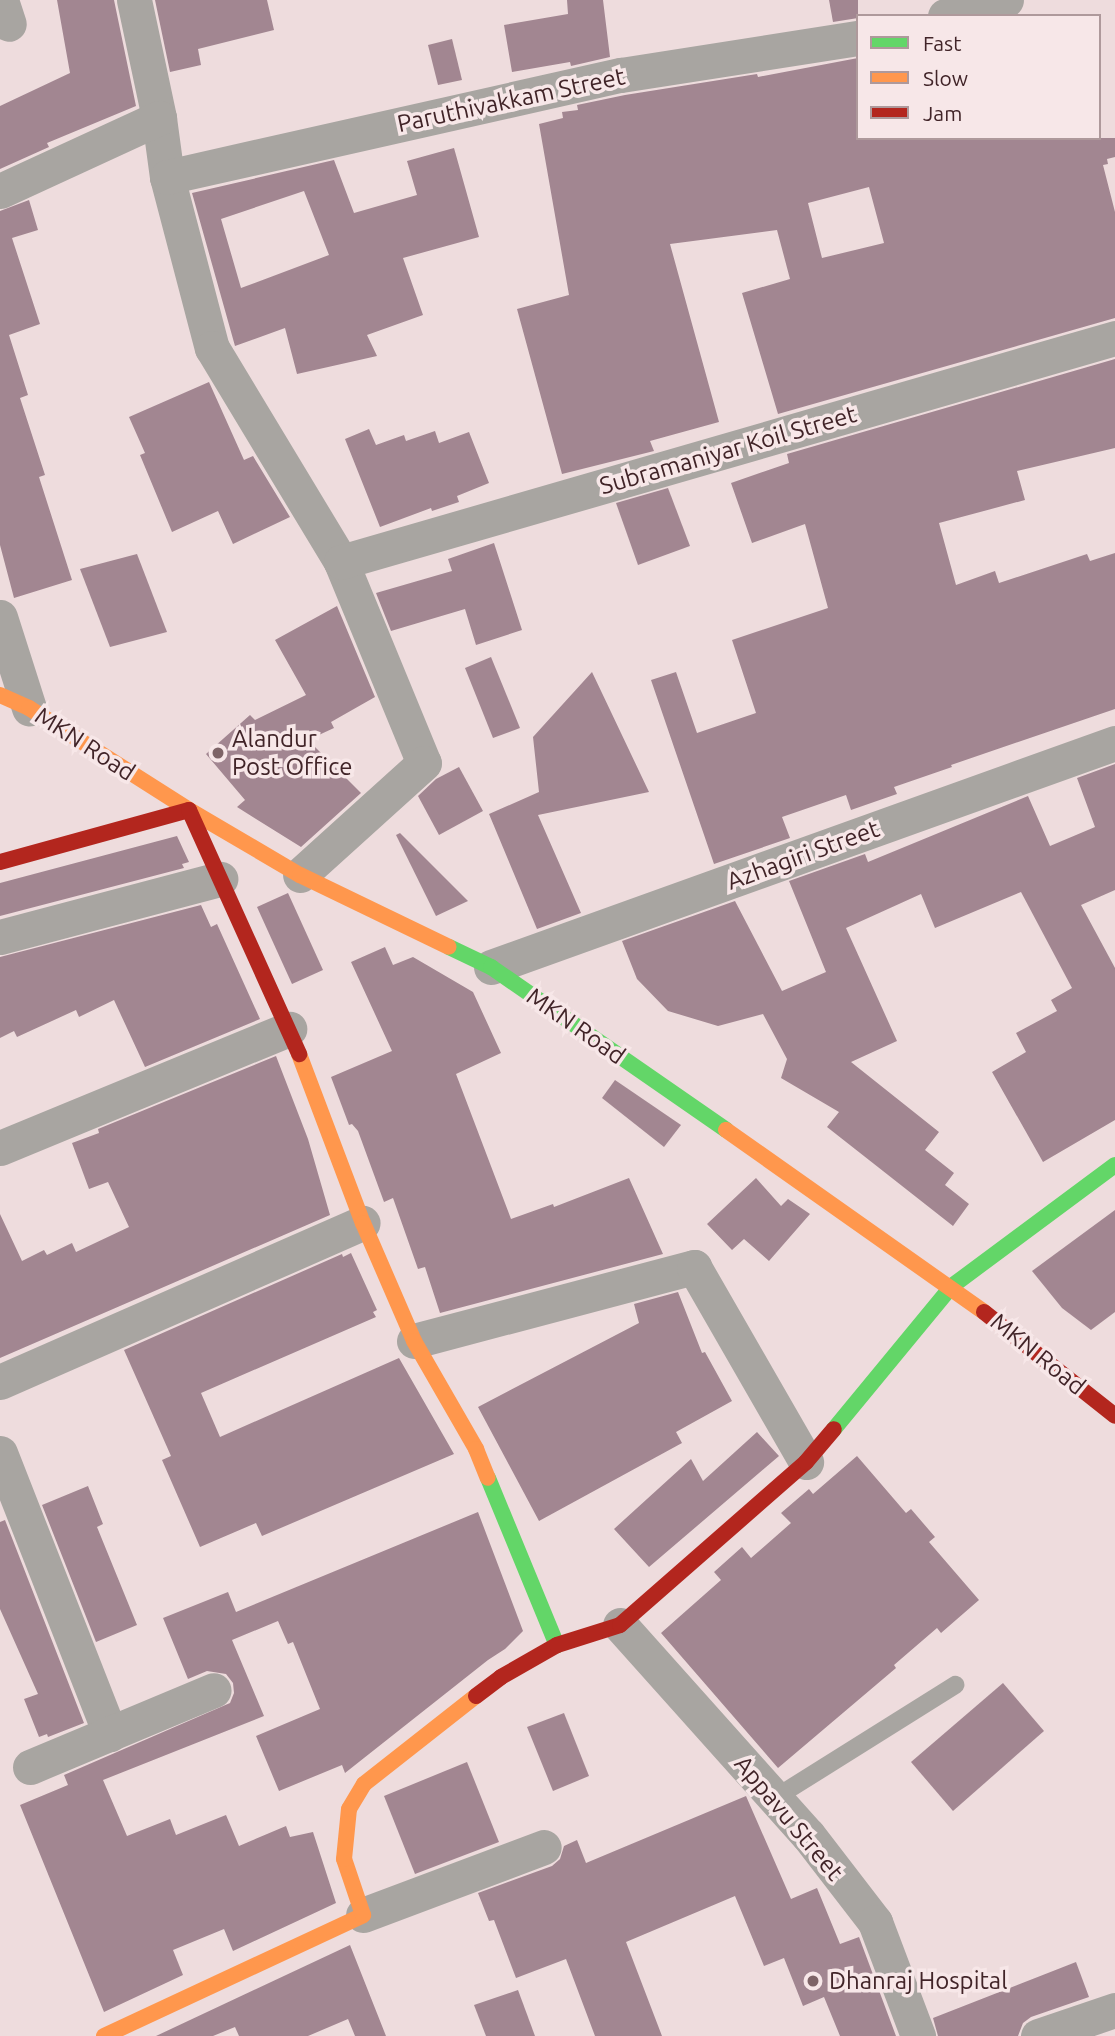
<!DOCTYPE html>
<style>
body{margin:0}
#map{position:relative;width:1115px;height:2036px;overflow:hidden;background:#eedcdd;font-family:Ubuntu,sans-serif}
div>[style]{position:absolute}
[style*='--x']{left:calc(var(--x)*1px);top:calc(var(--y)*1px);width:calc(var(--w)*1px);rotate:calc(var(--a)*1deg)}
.building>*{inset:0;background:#a28691}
.lane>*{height:18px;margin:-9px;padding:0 9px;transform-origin:9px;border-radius:9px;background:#a8a5a1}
.street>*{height:35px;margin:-17.5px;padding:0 17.5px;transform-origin:17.5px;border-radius:17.5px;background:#a8a5a1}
.fast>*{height:16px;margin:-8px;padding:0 8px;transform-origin:8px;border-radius:8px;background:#63d668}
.slow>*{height:16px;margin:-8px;padding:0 8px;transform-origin:8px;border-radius:8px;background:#ff974d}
.jam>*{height:16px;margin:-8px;padding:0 8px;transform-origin:8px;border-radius:8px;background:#b3261e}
.dots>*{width:19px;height:19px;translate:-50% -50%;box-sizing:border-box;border:4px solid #f7e7e8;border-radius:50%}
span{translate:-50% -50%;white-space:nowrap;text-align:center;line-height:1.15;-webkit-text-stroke:7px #f7e7e8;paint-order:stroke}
.street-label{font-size:24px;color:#412428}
.poi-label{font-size:24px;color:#412428}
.left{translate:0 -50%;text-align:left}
.legend{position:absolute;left:856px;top:14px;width:245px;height:126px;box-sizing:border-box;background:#f7e7e8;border:2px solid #ae999b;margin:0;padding:9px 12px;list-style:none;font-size:21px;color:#412428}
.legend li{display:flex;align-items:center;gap:14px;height:35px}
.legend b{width:35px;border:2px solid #ae999b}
</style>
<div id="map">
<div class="building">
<i style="clip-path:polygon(57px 0,114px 0,136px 106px,47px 143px,49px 147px,0 169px,0 106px,70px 73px)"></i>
<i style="clip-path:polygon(155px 0,267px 0,274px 30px,198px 49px,201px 65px,170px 72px)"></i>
<i style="clip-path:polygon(567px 0,603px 0,610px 57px,571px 66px,570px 62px,512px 72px,504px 25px,568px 14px)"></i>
<i style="clip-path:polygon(829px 0,858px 0,858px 18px,833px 22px)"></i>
<i style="clip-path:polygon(452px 39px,462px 80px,438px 85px,428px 45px)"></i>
<i style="clip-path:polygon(evenodd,858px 58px,858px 138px,1115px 138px,1115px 157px,1107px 159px,1108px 164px,1103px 165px,1115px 212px,1115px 318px,778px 414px,742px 293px,790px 279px,777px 230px,670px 244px,719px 422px,650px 441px,654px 451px,562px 474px,517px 309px,569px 295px,539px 124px,563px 118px,562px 112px,578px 110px,577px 105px,625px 95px,757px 74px,758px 77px,858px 58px,869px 187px,884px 243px,822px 258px,808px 203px,869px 187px)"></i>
<i style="clip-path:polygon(evenodd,454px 148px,479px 237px,403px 258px,423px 315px,367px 335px,377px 356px,297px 374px,285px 328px,235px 346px,192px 193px,334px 160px,354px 213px,417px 195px,407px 161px,454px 148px,304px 191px,329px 255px,241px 288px,221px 219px,304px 191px)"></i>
<i style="clip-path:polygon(29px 200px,38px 230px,12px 238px,40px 324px,9px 335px,28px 395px,20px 398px,45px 475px,39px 477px,72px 580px,14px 598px,0 545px,0 211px)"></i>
<i style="clip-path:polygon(1115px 359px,1115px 448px,1017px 471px,1025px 500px,939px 523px,956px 585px,995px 571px,999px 583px,1087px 554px,1090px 561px,1115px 553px,1115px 709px,951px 765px,952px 767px,894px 787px,897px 794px,851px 810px,846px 795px,782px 817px,790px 838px,714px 864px,651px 680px,676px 672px,697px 733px,756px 713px,732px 640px,828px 608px,805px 524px,752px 543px,731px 483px,789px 463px,787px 454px)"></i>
<i style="clip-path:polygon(209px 382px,244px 460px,253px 456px,290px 517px,233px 544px,218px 511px,172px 532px,140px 455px,145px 453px,129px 417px)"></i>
<i style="clip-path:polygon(369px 429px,376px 445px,404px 435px,406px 441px,435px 431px,439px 443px,469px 432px,489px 483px,457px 496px,459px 502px,432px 511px,431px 508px,380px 527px,345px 439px)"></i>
<i style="clip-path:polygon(668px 488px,690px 546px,638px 565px,616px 503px)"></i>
<i style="clip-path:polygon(494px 543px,522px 630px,476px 645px,465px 609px,391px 631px,376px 593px,452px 571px,448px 559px)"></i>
<i style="clip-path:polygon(137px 554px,167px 632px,110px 647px,80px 569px)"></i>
<i style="clip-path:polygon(337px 606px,375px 697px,331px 722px,334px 728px,308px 740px,361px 793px,301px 847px,237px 807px,245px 800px,206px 754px,250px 715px,255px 720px,306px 695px,275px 640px)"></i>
<i style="clip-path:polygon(491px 657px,520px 728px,493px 738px,465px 668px)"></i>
<i style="clip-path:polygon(592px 672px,649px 792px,538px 815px,581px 913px,537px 929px,489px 814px,539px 792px,533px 737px)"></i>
<i style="clip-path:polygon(1115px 764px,1115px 890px,1081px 905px,1115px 968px,1115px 1120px,1043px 1162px,992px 1072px,1026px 1052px,1016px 1033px,1057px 1011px,1051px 1000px,1072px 988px,1021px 892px,935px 928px,921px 894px,846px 928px,897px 1041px,851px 1062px,939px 1132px,925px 1150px,954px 1173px,945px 1185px,969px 1204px,953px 1226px,827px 1127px,839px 1112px,781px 1078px,787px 1059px,763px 1014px,718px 1026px,668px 1011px,637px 979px,622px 941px,735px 901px,782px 991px,826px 972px,789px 881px,865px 854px,868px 862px,1028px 796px,1050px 846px,1095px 827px,1077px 778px)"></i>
<i style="clip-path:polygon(459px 767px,483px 811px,439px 835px,418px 796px,436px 779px)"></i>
<i style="clip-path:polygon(400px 833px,468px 901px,436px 916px,396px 835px)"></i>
<i style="clip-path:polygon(177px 836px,189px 862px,182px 864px,184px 868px,0 916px,0 883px)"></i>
<i style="clip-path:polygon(288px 893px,323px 970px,292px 984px,257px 907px)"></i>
<i style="clip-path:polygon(201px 905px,211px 927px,217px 924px,260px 1019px,145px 1067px,114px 1000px,79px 1017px,76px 1010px,17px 1037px,14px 1031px,0 1038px,0 957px)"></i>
<i style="clip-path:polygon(385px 947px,393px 965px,413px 957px,473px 992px,501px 1053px,456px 1074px,511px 1219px,553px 1204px,554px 1207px,629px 1178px,663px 1254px,440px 1313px,425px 1267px,418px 1269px,393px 1198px,384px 1202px,358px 1131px,352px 1124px,349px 1125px,331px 1077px,392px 1051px,351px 962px)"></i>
<i style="clip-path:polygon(276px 1056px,308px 1139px,330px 1215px,0 1358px,0 1214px,22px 1261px,44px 1250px,47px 1255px,72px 1243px,76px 1252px,129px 1227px,108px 1182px,89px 1189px,72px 1143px,99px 1133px,98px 1129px)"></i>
<i style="clip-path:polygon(615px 1080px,681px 1125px,664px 1147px,602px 1098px)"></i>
<i style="clip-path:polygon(756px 1178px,781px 1206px,788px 1199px,810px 1214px,769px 1261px,744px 1239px,732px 1250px,707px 1224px)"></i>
<i style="clip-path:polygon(1115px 1210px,1115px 1312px,1091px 1330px,1062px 1308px,1032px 1271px)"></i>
<i style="clip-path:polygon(351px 1253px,377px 1310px,373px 1312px,376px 1317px,201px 1393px,220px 1437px,399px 1358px,454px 1454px,262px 1536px,256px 1523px,200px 1547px,162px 1460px,171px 1456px,124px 1350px,342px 1254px,343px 1257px)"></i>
<i style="clip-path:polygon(678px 1292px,702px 1353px,705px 1352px,732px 1401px,676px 1432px,682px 1443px,539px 1521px,478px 1407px,639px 1323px,634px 1304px)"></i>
<i style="clip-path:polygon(757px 1432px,779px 1456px,649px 1567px,614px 1529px,691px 1459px,703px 1481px)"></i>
<i style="clip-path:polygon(857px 1456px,906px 1513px,911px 1509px,935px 1537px,929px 1542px,979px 1600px,941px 1633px,937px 1628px,894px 1665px,896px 1668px,778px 1768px,661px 1633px,721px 1580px,714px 1572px,742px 1547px,751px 1558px,791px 1523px,781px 1513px,809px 1489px,813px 1494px)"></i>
<i style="clip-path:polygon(88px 1486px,103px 1524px,97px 1527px,137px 1625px,96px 1642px,42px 1505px)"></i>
<i style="clip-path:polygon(478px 1512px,523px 1631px,505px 1649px,488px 1660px,345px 1773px,342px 1765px,279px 1791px,256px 1736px,320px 1709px,293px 1642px,288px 1644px,278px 1621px,232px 1640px,264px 1716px,103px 1780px,127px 1836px,170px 1819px,176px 1835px,226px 1815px,239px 1846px,286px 1826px,290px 1837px,313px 1832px,336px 1903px,233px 1951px,224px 1929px,173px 1950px,183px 1975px,104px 2012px,20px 1805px,68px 1785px,64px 1775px,230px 1703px,234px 1693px,233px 1683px,226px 1674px,207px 1671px,188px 1679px,163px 1618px,228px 1592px,236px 1612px)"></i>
<i style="clip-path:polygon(5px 1520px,84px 1723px,48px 1737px,47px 1734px,39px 1737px,24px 1699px,38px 1694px,0 1609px,0 1522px)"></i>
<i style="clip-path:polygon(1003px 1683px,1044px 1731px,953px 1811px,911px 1762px)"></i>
<i style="clip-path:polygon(564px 1713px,589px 1776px,553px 1791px,527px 1727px)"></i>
<i style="clip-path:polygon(467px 1762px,499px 1842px,415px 1874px,384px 1796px)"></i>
<i style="clip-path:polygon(746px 1796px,791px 1899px,817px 1888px,840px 1944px,859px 1937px,896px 2036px,840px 2036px,824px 1997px,803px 2006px,784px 1958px,764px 1966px,735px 1896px,626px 1942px,662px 2036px,595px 2036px,566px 1959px,516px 1978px,494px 1920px,489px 1921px,478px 1893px,552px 1866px,560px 1859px,564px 1846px,577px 1840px,586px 1863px)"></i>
<i style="clip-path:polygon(350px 1945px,386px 2036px,355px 2036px,348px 2019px,308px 2036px,239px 2036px,235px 2027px,213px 2036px,156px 2036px)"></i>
<i style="clip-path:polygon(1076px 1962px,1089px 1997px,1031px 2017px,1023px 2023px,1018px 2036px,938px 2036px,933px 2018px)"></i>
<i style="clip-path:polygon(518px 1990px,535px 2036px,486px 2036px,474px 2005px)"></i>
</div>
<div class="lane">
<i style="--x:775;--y:1798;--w:213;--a:-32.1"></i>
</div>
<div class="street">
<i style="--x:1;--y:0;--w:25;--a:72"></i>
<i style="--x:134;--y:0;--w:121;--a:78"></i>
<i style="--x:159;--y:118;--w:60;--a:82.3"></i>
<i style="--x:167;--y:177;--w:177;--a:75.3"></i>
<i style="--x:212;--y:348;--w:250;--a:58.9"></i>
<i style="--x:341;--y:562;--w:217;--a:67.6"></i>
<i style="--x:424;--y:763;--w:167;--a:137.9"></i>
<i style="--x:945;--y:16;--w:63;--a:-14.7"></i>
<i style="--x:167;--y:177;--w:465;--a:-12.7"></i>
<i style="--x:621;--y:75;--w:240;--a:-8.9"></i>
<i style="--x:0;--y:191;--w:175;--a:-24.7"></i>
<i style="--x:341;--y:562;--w:806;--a:-16.14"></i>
<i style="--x:0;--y:617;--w:96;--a:72.3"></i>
<i style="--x:0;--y:937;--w:228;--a:-14.8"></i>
<i style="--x:491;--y:967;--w:663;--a:-19.75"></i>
<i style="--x:0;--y:1148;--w:313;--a:-22.4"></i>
<i style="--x:414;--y:1341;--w:290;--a:-14.8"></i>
<i style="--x:694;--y:1267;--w:225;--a:60.1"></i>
<i style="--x:0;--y:1382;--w:396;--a:-23.7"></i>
<i style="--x:0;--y:1453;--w:302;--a:68.6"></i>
<i style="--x:620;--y:1625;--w:282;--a:48.2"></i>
<i style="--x:808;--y:1835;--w:110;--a:52.4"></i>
<i style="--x:875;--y:1922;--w:122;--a:69.3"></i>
<i style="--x:30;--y:1767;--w:199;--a:-22.7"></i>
<i style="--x:363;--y:1915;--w:193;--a:-20.6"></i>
<i style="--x:1038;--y:2036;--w:81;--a:-18.7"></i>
</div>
<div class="fast">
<i style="--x:449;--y:947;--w:47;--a:25.5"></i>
<i style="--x:491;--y:967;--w:286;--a:34.7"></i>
<i style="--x:834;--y:1429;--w:185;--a:-50.5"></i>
<i style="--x:952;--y:1286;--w:203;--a:-36.6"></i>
<i style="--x:488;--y:1478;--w:181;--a:67.6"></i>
</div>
<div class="slow">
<i style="--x:0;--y:695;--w:32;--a:24"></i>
<i style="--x:29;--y:708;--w:190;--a:32.5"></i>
<i style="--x:189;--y:810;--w:129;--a:30.4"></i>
<i style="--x:300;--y:875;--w:165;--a:25.8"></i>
<i style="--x:299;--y:1054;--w:181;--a:69.3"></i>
<i style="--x:363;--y:1223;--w:129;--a:66.6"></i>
<i style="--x:414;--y:1341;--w:125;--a:60.1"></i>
<i style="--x:476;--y:1449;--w:31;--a:68"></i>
<i style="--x:726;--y:1130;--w:316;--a:35.2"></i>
<i style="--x:104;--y:2036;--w:286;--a:-25"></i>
<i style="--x:363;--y:1915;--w:59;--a:-108.7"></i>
<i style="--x:344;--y:1859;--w:50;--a:-84.3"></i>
<i style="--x:349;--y:1809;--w:29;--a:-59"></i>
<i style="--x:364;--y:1784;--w:142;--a:-38.2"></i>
</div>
<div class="jam">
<i style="--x:0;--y:862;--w:196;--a:-15.4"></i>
<i style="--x:189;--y:810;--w:268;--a:65.7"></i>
<i style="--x:984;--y:1312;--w:167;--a:38.4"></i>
<i style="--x:476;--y:1696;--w:31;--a:-37"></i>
<i style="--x:501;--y:1677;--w:64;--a:-29.7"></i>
<i style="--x:557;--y:1645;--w:66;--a:-17.6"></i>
<i style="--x:620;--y:1625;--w:247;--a:-41.2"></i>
<i style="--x:806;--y:1462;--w:43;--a:-49.7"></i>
</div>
<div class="dots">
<i style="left:218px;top:753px;background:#7e6467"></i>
<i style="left:813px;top:1981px;background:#7e6467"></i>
</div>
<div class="street-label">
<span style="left:511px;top:100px;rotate:-12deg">Paruthivakkam Street</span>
<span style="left:728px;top:450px;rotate:-16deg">Subramaniyar Koil Street</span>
<span style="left:85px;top:744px;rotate:33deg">MKN Road</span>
<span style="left:803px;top:855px;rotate:-20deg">Azhagiri Street</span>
<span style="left:576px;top:1026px;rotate:35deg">MKN Road</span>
<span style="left:1038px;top:1354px;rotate:39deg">MKN Road</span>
<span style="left:789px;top:1818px;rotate:50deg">Appavu Street</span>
</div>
<div class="poi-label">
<span class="left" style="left:232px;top:753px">Alandur<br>Post Office</span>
<span class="left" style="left:829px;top:1981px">Dhanraj Hospital</span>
</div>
<ul class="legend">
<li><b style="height:9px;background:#63d668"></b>Fast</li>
<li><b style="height:9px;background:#ff974d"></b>Slow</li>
<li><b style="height:9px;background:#b3261e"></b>Jam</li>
</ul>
</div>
